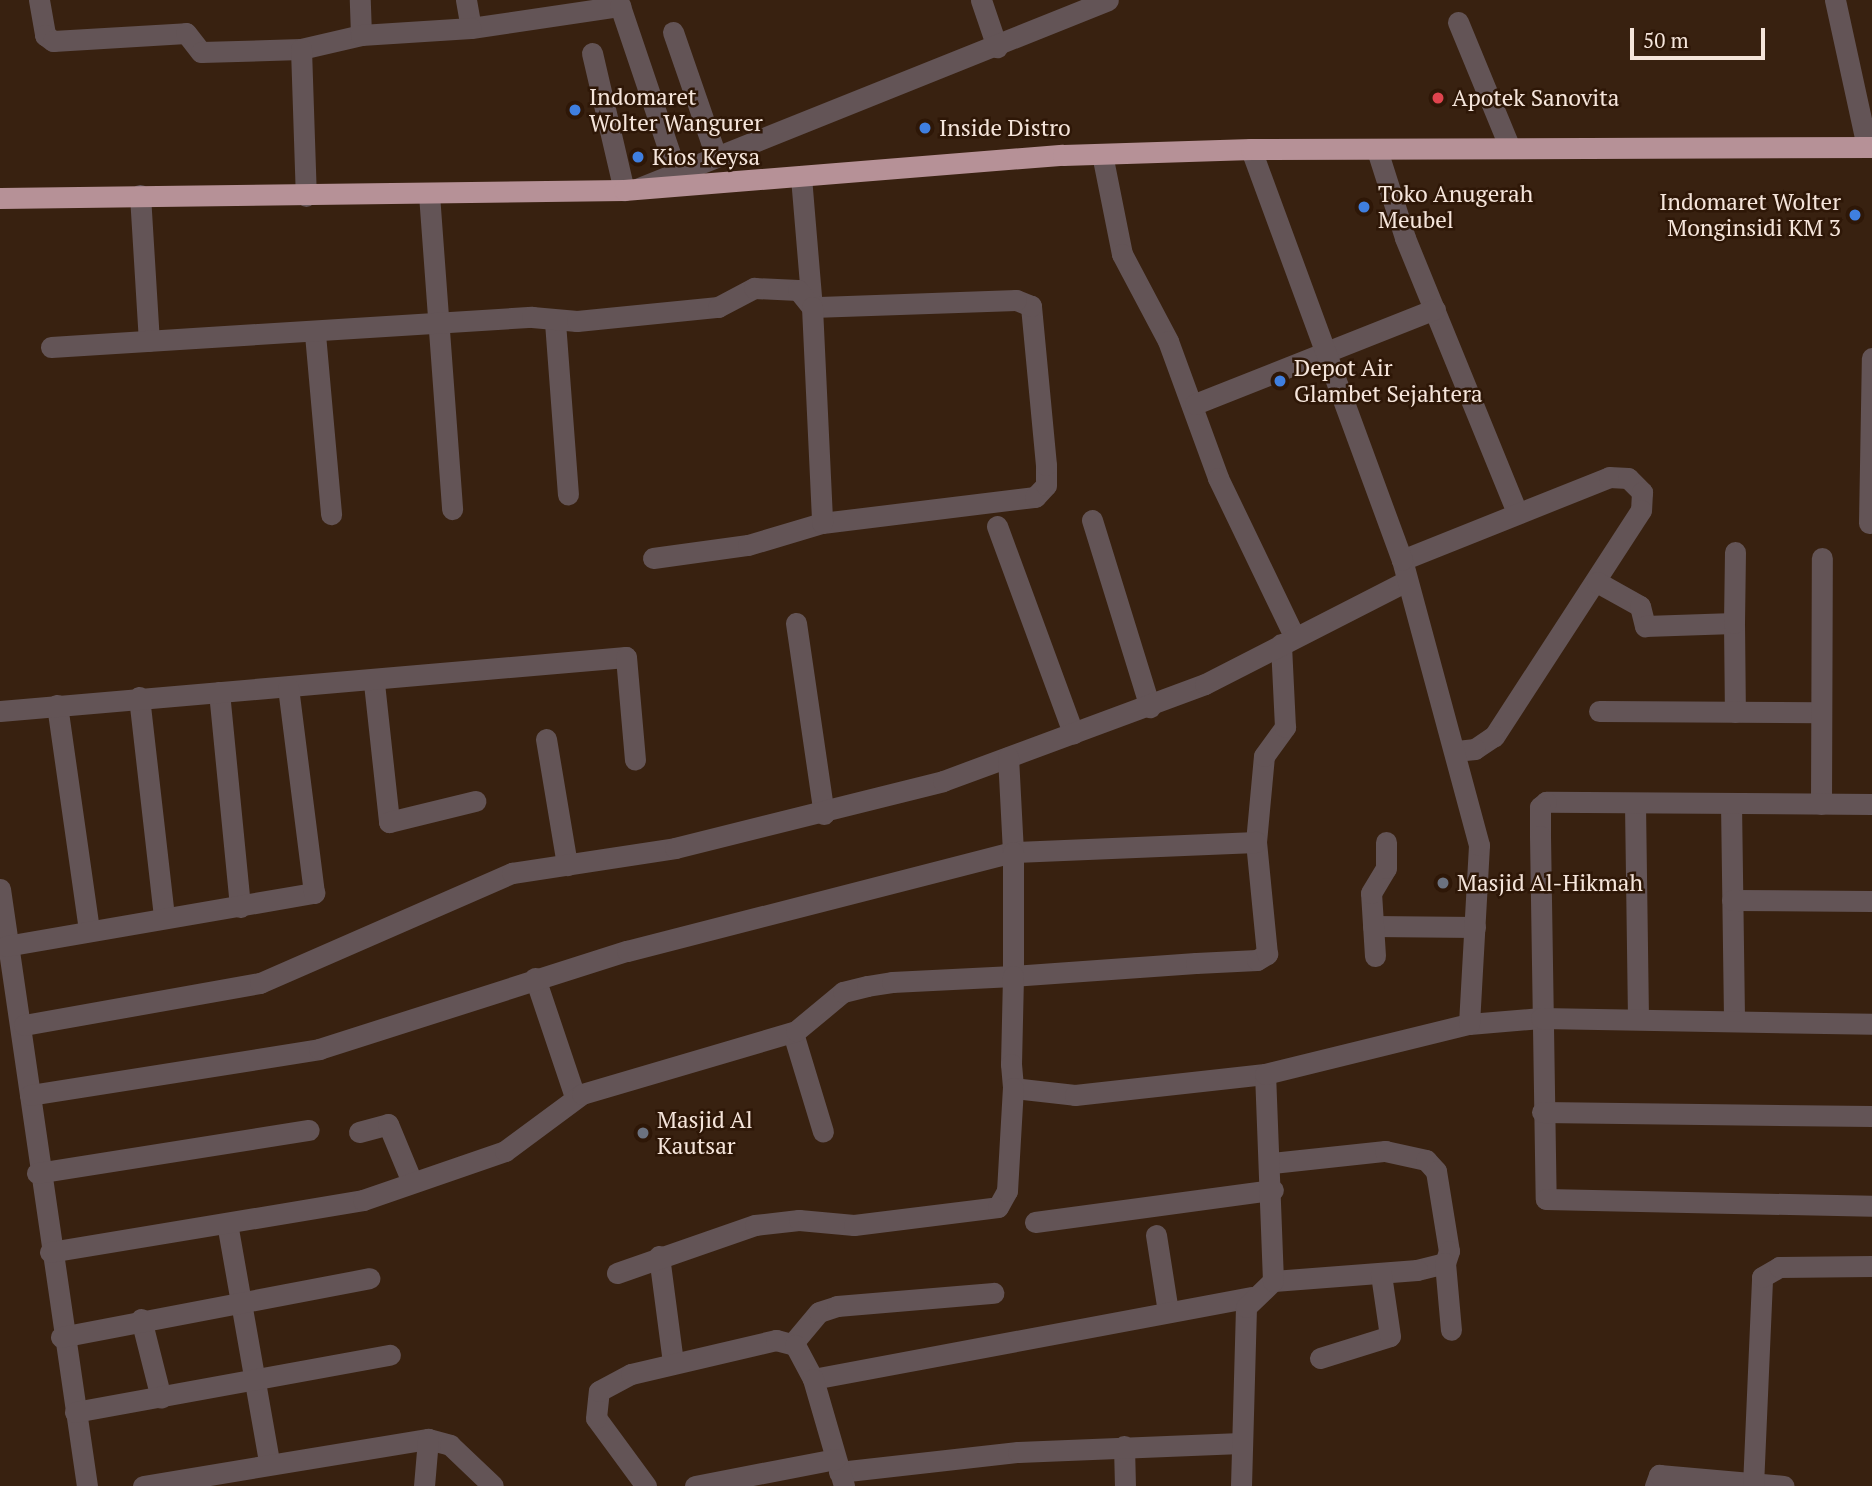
<!DOCTYPE html>
<style>
body{margin:0}
#map{position:relative;width:1872px;height:1486px;overflow:hidden;background:#382110;font-family:"PT Serif",serif}
div>[style]{position:absolute}
[style*='--x']{left:calc(var(--x)*1px);top:calc(var(--y)*1px);width:calc(var(--w)*1px);rotate:calc(var(--a)*1deg)}
.minor>*{height:21px;margin:-10.5px;padding:0 10.5px;transform-origin:10.5px;border-radius:10.5px;background:#635456}
.highway>*{height:21px;margin:-10.5px;padding:0 10.5px;transform-origin:10.5px;border-radius:10.5px;background:#b69197}
.dots>*{width:19px;height:19px;translate:-50% -50%;box-sizing:border-box;border:4px solid #2e1707;border-radius:50%}
span{translate:-50% -50%;white-space:nowrap;text-align:center;line-height:1.15;-webkit-text-stroke:5px #2e1707;paint-order:stroke}
.poi-label{font-size:23px;color:#f5e5db}
.left{translate:0 -50%;text-align:left}
.right{translate:-100% -50%;text-align:right}
.scale{position:absolute;left:1630px;top:28px;width:135px;height:32px;box-sizing:border-box;border:4px solid #f5e5db;border-top:0;padding-left:9px;font-size:21px;line-height:24px;white-space:nowrap;color:#f5e5db;-webkit-text-stroke:5px #2e1707;paint-order:stroke}
</style>
<div id="map">
<div class="minor">
<i style="--x:39;--y:0;--w:36;--a:80"></i>
<i style="--x:45;--y:35;--w:10;--a:37"></i>
<i style="--x:53;--y:41;--w:133;--a:-3.4"></i>
<i style="--x:186;--y:33;--w:24;--a:52"></i>
<i style="--x:201;--y:52;--w:100;--a:-1.7"></i>
<i style="--x:301;--y:49;--w:62;--a:-13.1"></i>
<i style="--x:361;--y:35;--w:35;--a:-92"></i>
<i style="--x:466;--y:0;--w:28;--a:80"></i>
<i style="--x:471;--y:28;--w:151;--a:-8.4"></i>
<i style="--x:620;--y:6;--w:174;--a:71.3"></i>
<i style="--x:981;--y:0;--w:50;--a:71.2"></i>
<i style="--x:1835;--y:0;--w:150;--a:77.7"></i>
<i style="--x:1458;--y:22;--w:136;--a:67.6"></i>
<i style="--x:673;--y:32;--w:131;--a:70.9"></i>
<i style="--x:361;--y:35;--w:110;--a:-3.6"></i>
<i style="--x:301;--y:49;--w:147;--a:88.1"></i>
<i style="--x:592;--y:53;--w:141;--a:76.9"></i>
<i style="--x:1377;--y:150;--w:92;--a:72.3"></i>
<i style="--x:1405;--y:238;--w:296;--a:67.8"></i>
<i style="--x:1102;--y:154;--w:102;--a:78.7"></i>
<i style="--x:1122;--y:254;--w:98;--a:62.1"></i>
<i style="--x:1168;--y:341;--w:146;--a:69.9"></i>
<i style="--x:1218;--y:478;--w:175;--a:64.3"></i>
<i style="--x:801;--y:177;--w:130;--a:85.2"></i>
<i style="--x:639;--y:188;--w:505;--a:-21.84"></i>
<i style="--x:429;--y:194;--w:316;--a:85.8"></i>
<i style="--x:140;--y:195;--w:146;--a:86.5"></i>
<i style="--x:555;--y:322;--w:173;--a:85.7"></i>
<i style="--x:315;--y:334;--w:181;--a:84.9"></i>
<i style="--x:51;--y:347;--w:482;--a:-3.6"></i>
<i style="--x:532;--y:317;--w:45;--a:5.1"></i>
<i style="--x:577;--y:321;--w:142;--a:-5.7"></i>
<i style="--x:718;--y:307;--w:41;--a:-27.8"></i>
<i style="--x:754;--y:288;--w:44;--a:2.6"></i>
<i style="--x:798;--y:290;--w:22;--a:51"></i>
<i style="--x:1195;--y:404;--w:258;--a:-21.6"></i>
<i style="--x:1092;--y:520;--w:196;--a:72.8"></i>
<i style="--x:1869;--y:523;--w:165;--a:-89"></i>
<i style="--x:997;--y:526;--w:221;--a:69.8"></i>
<i style="--x:653;--y:558;--w:96;--a:-7.8"></i>
<i style="--x:748;--y:545;--w:77;--a:-16.6"></i>
<i style="--x:822;--y:523;--w:215;--a:-7"></i>
<i style="--x:1035;--y:497;--w:16;--a:-47"></i>
<i style="--x:1046;--y:485;--w:20;--a:-90"></i>
<i style="--x:1046;--y:465;--w:160;--a:-95.4"></i>
<i style="--x:1031;--y:306;--w:16;--a:-158"></i>
<i style="--x:1016;--y:300;--w:204;--a:178"></i>
<i style="--x:812;--y:307;--w:216;--a:87.3"></i>
<i style="--x:1402;--y:560;--w:223;--a:-21.8"></i>
<i style="--x:1609;--y:477;--w:19;--a:3"></i>
<i style="--x:1628;--y:478;--w:20;--a:45"></i>
<i style="--x:1642;--y:492;--w:18;--a:93"></i>
<i style="--x:1641;--y:510;--w:270;--a:123"></i>
<i style="--x:1494;--y:736;--w:23;--a:146"></i>
<i style="--x:1475;--y:749;--w:18;--a:174"></i>
<i style="--x:1597;--y:582;--w:49;--a:29.2"></i>
<i style="--x:1640;--y:606;--w:21;--a:76"></i>
<i style="--x:1645;--y:626;--w:89;--a:-1.9"></i>
<i style="--x:1734;--y:623;--w:89;--a:89.4"></i>
<i style="--x:796;--y:623;--w:193;--a:81.7"></i>
<i style="--x:1734;--y:623;--w:71;--a:-89.2"></i>
<i style="--x:374;--y:683;--w:140;--a:83.8"></i>
<i style="--x:389;--y:822;--w:89;--a:-13.7"></i>
<i style="--x:219;--y:692;--w:216;--a:84.4"></i>
<i style="--x:139;--y:697;--w:221;--a:83.5"></i>
<i style="--x:57;--y:705;--w:228;--a:81.9"></i>
<i style="--x:0;--y:711;--w:628;--a:-4.93"></i>
<i style="--x:626;--y:657;--w:103;--a:85"></i>
<i style="--x:1599;--y:711;--w:220;--a:0.3"></i>
<i style="--x:546;--y:739;--w:128;--a:80.5"></i>
<i style="--x:1731;--y:803;--w:217;--a:89.2"></i>
<i style="--x:1635;--y:804;--w:215;--a:89.2"></i>
<i style="--x:1821;--y:804;--w:246;--a:-89.8"></i>
<i style="--x:1872;--y:804;--w:326;--a:-179.6"></i>
<i style="--x:1546;--y:802;--w:8;--a:140"></i>
<i style="--x:1540;--y:807;--w:29;--a:90"></i>
<i style="--x:1540;--y:836;--w:363;--a:89.1"></i>
<i style="--x:1546;--y:1199;--w:326;--a:1.2"></i>
<i style="--x:1256;--y:842;--w:86;--a:-84.7"></i>
<i style="--x:1264;--y:756;--w:36;--a:-54"></i>
<i style="--x:1285;--y:727;--w:83;--a:-92.8"></i>
<i style="--x:0;--y:889;--w:603;--a:81.71"></i>
<i style="--x:1732;--y:900;--w:140;--a:0.4"></i>
<i style="--x:1373;--y:926;--w:102;--a:0.6"></i>
<i style="--x:6;--y:946;--w:313;--a:-9.8"></i>
<i style="--x:314;--y:893;--w:207;--a:-97.2"></i>
<i style="--x:1375;--y:956;--w:63;--a:-93.6"></i>
<i style="--x:1371;--y:893;--w:29;--a:-59"></i>
<i style="--x:1386;--y:868;--w:26;--a:-90"></i>
<i style="--x:535;--y:978;--w:126;--a:71.4"></i>
<i style="--x:1469;--y:1024;--w:72;--a:-4.8"></i>
<i style="--x:1541;--y:1018;--w:331;--a:1"></i>
<i style="--x:24;--y:1025;--w:240;--a:-10.1"></i>
<i style="--x:260;--y:983;--w:275;--a:-23.6"></i>
<i style="--x:512;--y:873;--w:165;--a:-8.7"></i>
<i style="--x:675;--y:848;--w:276;--a:-14"></i>
<i style="--x:943;--y:781;--w:279;--a:-20.3"></i>
<i style="--x:1205;--y:684;--w:226;--a:-27.1"></i>
<i style="--x:793;--y:1033;--w:103;--a:73.1"></i>
<i style="--x:30;--y:1095;--w:293;--a:-9"></i>
<i style="--x:319;--y:1049;--w:323;--a:-17.7"></i>
<i style="--x:627;--y:951;--w:398;--a:-14.4"></i>
<i style="--x:1013;--y:852;--w:95;--a:-93"></i>
<i style="--x:1542;--y:1112;--w:330;--a:0.7"></i>
<i style="--x:359;--y:1132;--w:30;--a:-15"></i>
<i style="--x:388;--y:1124;--w:63;--a:67.5"></i>
<i style="--x:1272;--y:1163;--w:114;--a:-6.1"></i>
<i style="--x:1385;--y:1151;--w:42;--a:12.4"></i>
<i style="--x:1426;--y:1160;--w:15;--a:48"></i>
<i style="--x:1436;--y:1171;--w:81;--a:80.8"></i>
<i style="--x:1449;--y:1251;--w:13;--a:108"></i>
<i style="--x:1445;--y:1263;--w:29;--a:166"></i>
<i style="--x:1417;--y:1270;--w:144;--a:175.6"></i>
<i style="--x:37;--y:1173;--w:275;--a:-9"></i>
<i style="--x:1035;--y:1222;--w:240;--a:-7.7"></i>
<i style="--x:227;--y:1223;--w:242;--a:80"></i>
<i style="--x:1156;--y:1235;--w:78;--a:81.1"></i>
<i style="--x:50;--y:1252;--w:317;--a:-9.4"></i>
<i style="--x:363;--y:1200;--w:150;--a:-19"></i>
<i style="--x:505;--y:1151;--w:96;--a:-36.5"></i>
<i style="--x:582;--y:1094;--w:223;--a:-16.4"></i>
<i style="--x:796;--y:1031;--w:61;--a:-39.7"></i>
<i style="--x:843;--y:992;--w:25;--a:-14"></i>
<i style="--x:867;--y:986;--w:25;--a:-9"></i>
<i style="--x:892;--y:982;--w:121;--a:-2.8"></i>
<i style="--x:1013;--y:976;--w:183;--a:-4.1"></i>
<i style="--x:1196;--y:963;--w:61;--a:-2.8"></i>
<i style="--x:1257;--y:960;--w:12;--a:-31"></i>
<i style="--x:1267;--y:954;--w:113;--a:-95.6"></i>
<i style="--x:1256;--y:842;--w:243;--a:177.6"></i>
<i style="--x:1013;--y:852;--w:124;--a:90"></i>
<i style="--x:1013;--y:976;--w:88;--a:91.3"></i>
<i style="--x:1011;--y:1064;--w:24;--a:85"></i>
<i style="--x:1013;--y:1088;--w:62;--a:6.4"></i>
<i style="--x:1075;--y:1095;--w:191;--a:-6.3"></i>
<i style="--x:659;--y:1256;--w:107;--a:82.5"></i>
<i style="--x:1445;--y:1263;--w:67;--a:84.9"></i>
<i style="--x:617;--y:1273;--w:146;--a:-19.2"></i>
<i style="--x:755;--y:1225;--w:44;--a:-6.5"></i>
<i style="--x:799;--y:1220;--w:55;--a:5.2"></i>
<i style="--x:854;--y:1225;--w:145;--a:-7.1"></i>
<i style="--x:998;--y:1207;--w:18;--a:-61"></i>
<i style="--x:1007;--y:1191;--w:103;--a:-86.7"></i>
<i style="--x:141;--y:1319;--w:81;--a:75.8"></i>
<i style="--x:61;--y:1337;--w:314;--a:-10.8"></i>
<i style="--x:793;--y:1343;--w:40;--a:-50"></i>
<i style="--x:819;--y:1312;--w:19;--a:-18"></i>
<i style="--x:837;--y:1306;--w:157;--a:-4.8"></i>
<i style="--x:1320;--y:1358;--w:73;--a:-17.4"></i>
<i style="--x:1390;--y:1336;--w:63;--a:-98.3"></i>
<i style="--x:813;--y:1379;--w:446;--a:-10.6"></i>
<i style="--x:75;--y:1412;--w:320;--a:-10.3"></i>
<i style="--x:1124;--y:1446;--w:40;--a:88.6"></i>
<i style="--x:839;--y:1472;--w:180;--a:-6.4"></i>
<i style="--x:1018;--y:1452;--w:223;--a:-2.3"></i>
<i style="--x:143;--y:1486;--w:289;--a:-9.4"></i>
<i style="--x:428;--y:1439;--w:23;--a:15"></i>
<i style="--x:450;--y:1445;--w:59;--a:43.6"></i>
<i style="--x:424;--y:1486;--w:47;--a:-85.1"></i>
<i style="--x:646;--y:1486;--w:84;--a:-126.3"></i>
<i style="--x:596;--y:1418;--w:27;--a:-84"></i>
<i style="--x:599;--y:1391;--w:36;--a:-28"></i>
<i style="--x:631;--y:1374;--w:149;--a:-13.2"></i>
<i style="--x:776;--y:1340;--w:20;--a:15"></i>
<i style="--x:795;--y:1345;--w:38;--a:62"></i>
<i style="--x:813;--y:1379;--w:111;--a:73.8"></i>
<i style="--x:695;--y:1486;--w:143;--a:-10.9"></i>
<i style="--x:1241;--y:1486;--w:179;--a:-88.4"></i>
<i style="--x:1246;--y:1307;--w:37;--a:-44"></i>
<i style="--x:1273;--y:1281;--w:207;--a:-92.2"></i>
<i style="--x:1265;--y:1074;--w:210;--a:-13.8"></i>
<i style="--x:1469;--y:1024;--w:179;--a:-86.8"></i>
<i style="--x:1479;--y:845;--w:295;--a:-105.1"></i>
<i style="--x:1402;--y:560;--w:438;--a:-110.2"></i>
<i style="--x:1655;--y:1486;--w:12;--a:-70"></i>
<i style="--x:1659;--y:1475;--w:125;--a:5"></i>
<i style="--x:1753;--y:1486;--w:209;--a:-87.5"></i>
<i style="--x:1762;--y:1277;--w:20;--a:-30"></i>
<i style="--x:1779;--y:1267;--w:93;--a:-0.6"></i>
</div>
<div class="highway">
<i style="--x:0;--y:198;--w:624;--a:-0.73"></i>
<i style="--x:624;--y:190;--w:440;--a:-4.6"></i>
<i style="--x:1063;--y:155;--w:188;--a:-1.8"></i>
<i style="--x:1251;--y:149;--w:621;--a:-0.18"></i>
</div>
<div class="dots">
<i style="left:1438px;top:98px;background:#e0444e"></i>
<i style="left:575px;top:110px;background:#3f7fe0"></i>
<i style="left:925px;top:128px;background:#3f7fe0"></i>
<i style="left:638px;top:157px;background:#3f7fe0"></i>
<i style="left:1364px;top:207px;background:#3f7fe0"></i>
<i style="left:1855px;top:215px;background:#3f7fe0"></i>
<i style="left:1280px;top:381px;background:#3f7fe0"></i>
<i style="left:1443px;top:883px;background:#6b7280"></i>
<i style="left:643px;top:1133px;background:#6b7280"></i>
</div>
<div class="poi-label">
<span class="left" style="left:589px;top:110px">Indomaret<br>Wolter Wangurer</span>
<span class="left" style="left:1452px;top:98px">Apotek Sanovita</span>
<span class="left" style="left:939px;top:128px">Inside Distro</span>
<span class="left" style="left:652px;top:157px">Kios Keysa</span>
<span class="left" style="left:1378px;top:207px">Toko Anugerah<br>Meubel</span>
<span class="right" style="left:1841px;top:215px">Indomaret Wolter<br>Monginsidi KM 3</span>
<span class="left" style="left:1294px;top:381px">Depot Air<br>Glambet Sejahtera</span>
<span class="left" style="left:1457px;top:883px">Masjid Al-Hikmah</span>
<span class="left" style="left:657px;top:1133px">Masjid Al<br>Kautsar</span>
</div>
<div class="scale">50 m</div>
</div>
